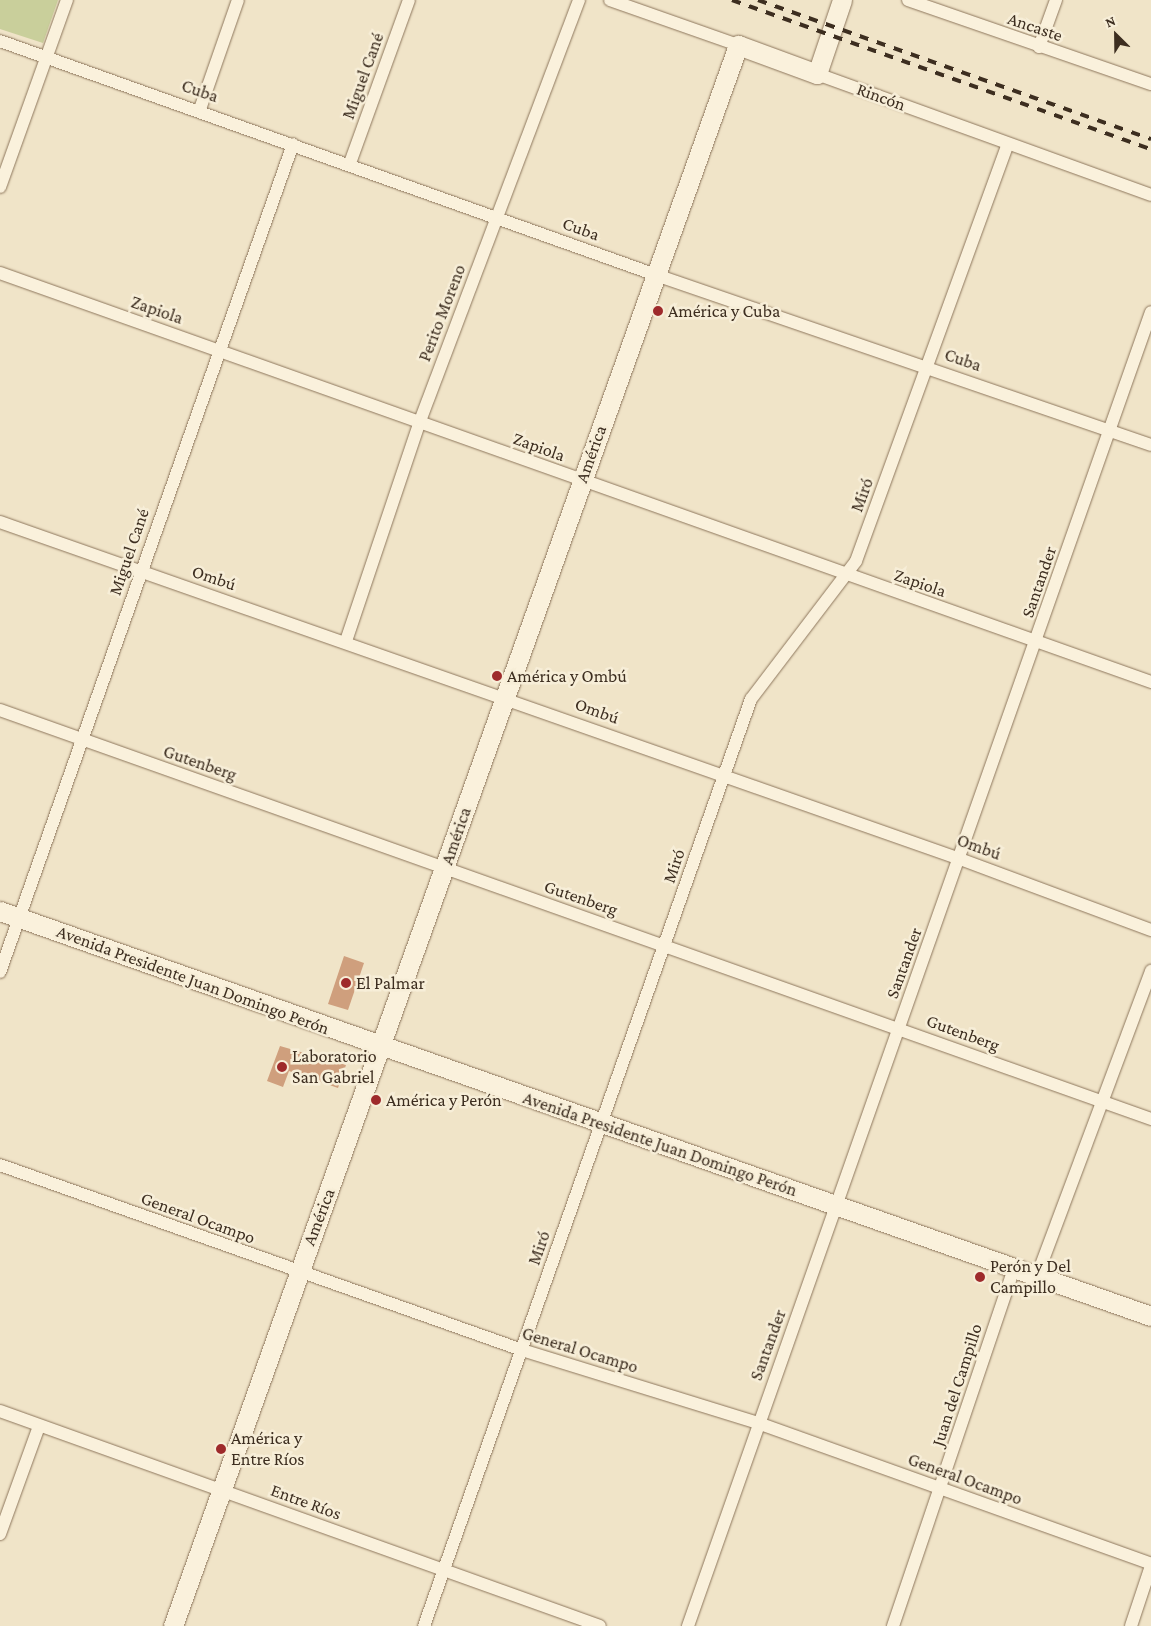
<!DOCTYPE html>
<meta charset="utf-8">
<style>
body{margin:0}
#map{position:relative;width:1151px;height:1626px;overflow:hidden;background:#f0e4c8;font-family:"Crimson Pro",serif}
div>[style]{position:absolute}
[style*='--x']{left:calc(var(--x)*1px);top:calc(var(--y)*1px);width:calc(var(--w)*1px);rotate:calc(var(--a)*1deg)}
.green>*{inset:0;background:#c9cf9b}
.building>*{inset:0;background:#cf9f7d}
.roads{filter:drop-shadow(0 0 1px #8d765c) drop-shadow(0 0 1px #8d765c)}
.street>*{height:12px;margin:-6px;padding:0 6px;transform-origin:6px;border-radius:6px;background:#faf1dc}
.secondary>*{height:19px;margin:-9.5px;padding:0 9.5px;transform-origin:9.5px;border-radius:9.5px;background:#faf1dc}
.rail>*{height:4px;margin-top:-2px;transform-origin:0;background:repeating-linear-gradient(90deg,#3d2e20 0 9px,transparent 0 18px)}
.dots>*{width:14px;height:14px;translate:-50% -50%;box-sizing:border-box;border:2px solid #f7eed8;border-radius:50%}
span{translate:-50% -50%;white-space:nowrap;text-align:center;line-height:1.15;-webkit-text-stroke:5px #f7eed8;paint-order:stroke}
.street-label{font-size:18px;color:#3d2e20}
.poi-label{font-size:18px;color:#3d2e20}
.left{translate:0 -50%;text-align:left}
.north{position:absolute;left:1091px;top:10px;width:50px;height:50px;-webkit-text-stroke:4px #f7eed8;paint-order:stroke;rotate:337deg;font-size:14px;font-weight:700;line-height:20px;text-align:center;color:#3d2e20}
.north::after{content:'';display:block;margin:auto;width:18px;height:22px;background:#3d2e20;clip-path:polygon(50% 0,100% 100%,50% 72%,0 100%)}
</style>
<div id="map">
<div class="green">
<i style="clip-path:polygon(0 0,58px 0,43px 43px,0 29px)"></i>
</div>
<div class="building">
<i style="clip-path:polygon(344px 956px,364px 963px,348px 1010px,328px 1004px)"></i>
<i style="clip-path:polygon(280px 1046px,346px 1065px,338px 1088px,289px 1071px,283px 1087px,267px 1081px)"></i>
</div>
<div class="roads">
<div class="street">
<i style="--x:610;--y:0;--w:136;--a:19.4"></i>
<i style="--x:908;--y:0;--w:257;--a:19.1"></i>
<i style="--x:0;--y:41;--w:696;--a:19.63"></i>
<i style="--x:656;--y:275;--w:523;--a:18.95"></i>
<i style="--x:1039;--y:47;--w:50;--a:-70.1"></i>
<i style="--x:817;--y:74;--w:355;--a:19.9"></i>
<i style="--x:200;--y:109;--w:115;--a:-70.8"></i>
<i style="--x:350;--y:163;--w:173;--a:-70.1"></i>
<i style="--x:0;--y:187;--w:199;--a:-70.3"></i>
<i style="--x:0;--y:273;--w:1222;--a:19.56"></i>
<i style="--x:0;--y:522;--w:1017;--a:19.34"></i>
<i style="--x:960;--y:859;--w:204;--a:20.4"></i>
<i style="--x:346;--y:641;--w:232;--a:-71.4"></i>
<i style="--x:420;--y:421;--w:450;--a:-69.3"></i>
<i style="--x:0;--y:710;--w:1222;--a:19.56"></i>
<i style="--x:0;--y:972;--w:878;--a:-70.51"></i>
<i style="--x:0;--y:1165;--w:554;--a:19.51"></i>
<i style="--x:522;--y:1350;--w:247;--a:17.2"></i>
<i style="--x:758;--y:1423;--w:418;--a:19.7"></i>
<i style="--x:1037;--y:1276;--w:326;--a:-69.5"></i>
<i style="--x:0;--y:1411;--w:637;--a:19.71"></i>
<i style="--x:0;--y:1534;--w:115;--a:-70.1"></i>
<i style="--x:424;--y:1626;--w:983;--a:-70.57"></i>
<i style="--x:751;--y:699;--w:173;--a:-52.7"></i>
<i style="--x:856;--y:561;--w:444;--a:-70"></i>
<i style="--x:688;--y:1626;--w:1393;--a:-70.59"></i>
<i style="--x:893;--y:1626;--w:377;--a:-71.3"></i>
<i style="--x:1131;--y:1626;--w:63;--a:-71.6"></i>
</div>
<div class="secondary">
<i style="--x:0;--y:911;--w:1220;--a:19.39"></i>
<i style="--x:173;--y:1626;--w:1679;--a:-70.33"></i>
<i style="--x:738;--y:45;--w:84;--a:20.2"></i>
<i style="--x:817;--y:74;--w:78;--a:-71.3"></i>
</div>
</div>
<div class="rail">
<i style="--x:732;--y:0;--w:445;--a:19.6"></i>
<i style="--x:758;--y:0;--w:417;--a:19.5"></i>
</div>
<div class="dots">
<i style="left:658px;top:311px;background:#9e2a2b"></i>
<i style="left:497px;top:676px;background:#9e2a2b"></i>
<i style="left:346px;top:983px;background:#9e2a2b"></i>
<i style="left:282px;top:1067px;background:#9e2a2b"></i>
<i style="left:376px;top:1100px;background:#9e2a2b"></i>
<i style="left:980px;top:1277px;background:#9e2a2b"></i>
<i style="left:221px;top:1449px;background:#9e2a2b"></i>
</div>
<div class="street-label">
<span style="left:1035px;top:27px;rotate:19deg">Ancaste</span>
<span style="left:363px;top:76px;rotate:-70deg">Miguel Cané</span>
<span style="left:200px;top:91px;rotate:19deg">Cuba</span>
<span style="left:881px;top:97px;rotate:20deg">Rincón</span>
<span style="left:581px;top:229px;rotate:20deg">Cuba</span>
<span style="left:157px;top:310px;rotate:19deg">Zapiola</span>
<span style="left:442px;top:313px;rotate:-69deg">Perito Moreno</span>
<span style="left:963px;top:360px;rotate:19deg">Cuba</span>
<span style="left:539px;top:447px;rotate:20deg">Zapiola</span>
<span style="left:591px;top:454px;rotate:-70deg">América</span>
<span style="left:862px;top:495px;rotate:-70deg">Miró</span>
<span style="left:129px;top:552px;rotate:-71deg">Miguel Cané</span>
<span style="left:214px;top:578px;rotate:19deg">Ombú</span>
<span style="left:1039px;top:582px;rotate:-71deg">Santander</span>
<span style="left:920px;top:583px;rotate:19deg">Zapiola</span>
<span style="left:597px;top:711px;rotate:20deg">Ombú</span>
<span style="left:200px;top:763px;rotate:19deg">Gutenberg</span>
<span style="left:456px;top:836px;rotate:-71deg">América</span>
<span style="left:979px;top:847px;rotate:20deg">Ombú</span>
<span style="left:674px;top:866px;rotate:-71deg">Miró</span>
<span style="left:581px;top:898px;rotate:19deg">Gutenberg</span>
<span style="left:904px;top:963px;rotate:-70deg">Santander</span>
<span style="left:193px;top:980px;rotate:20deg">Avenida Presidente Juan Domingo Perón</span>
<span style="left:963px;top:1033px;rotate:20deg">Gutenberg</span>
<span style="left:660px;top:1144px;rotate:19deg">Avenida Presidente Juan Domingo Perón</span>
<span style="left:319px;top:1217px;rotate:-69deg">América</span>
<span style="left:198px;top:1218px;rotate:20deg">General Ocampo</span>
<span style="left:539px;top:1248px;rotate:-71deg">Miró</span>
<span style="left:768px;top:1345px;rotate:-70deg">Santander</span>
<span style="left:580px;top:1350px;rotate:17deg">General Ocampo</span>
<span style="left:957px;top:1385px;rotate:-72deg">Juan del Campillo</span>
<span style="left:965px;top:1479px;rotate:20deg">General Ocampo</span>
<span style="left:306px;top:1502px;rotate:20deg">Entre Ríos</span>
</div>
<div class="poi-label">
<span class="left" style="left:668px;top:311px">América y Cuba</span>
<span class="left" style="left:507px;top:676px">América y Ombú</span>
<span class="left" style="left:356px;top:983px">El Palmar</span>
<span class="left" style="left:292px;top:1067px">Laboratorio<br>San Gabriel</span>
<span class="left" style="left:386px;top:1100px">América y Perón</span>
<span class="left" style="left:990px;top:1277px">Perón y Del<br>Campillo</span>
<span class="left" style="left:231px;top:1449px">América y<br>Entre Ríos</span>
</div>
<div class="north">N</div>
</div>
